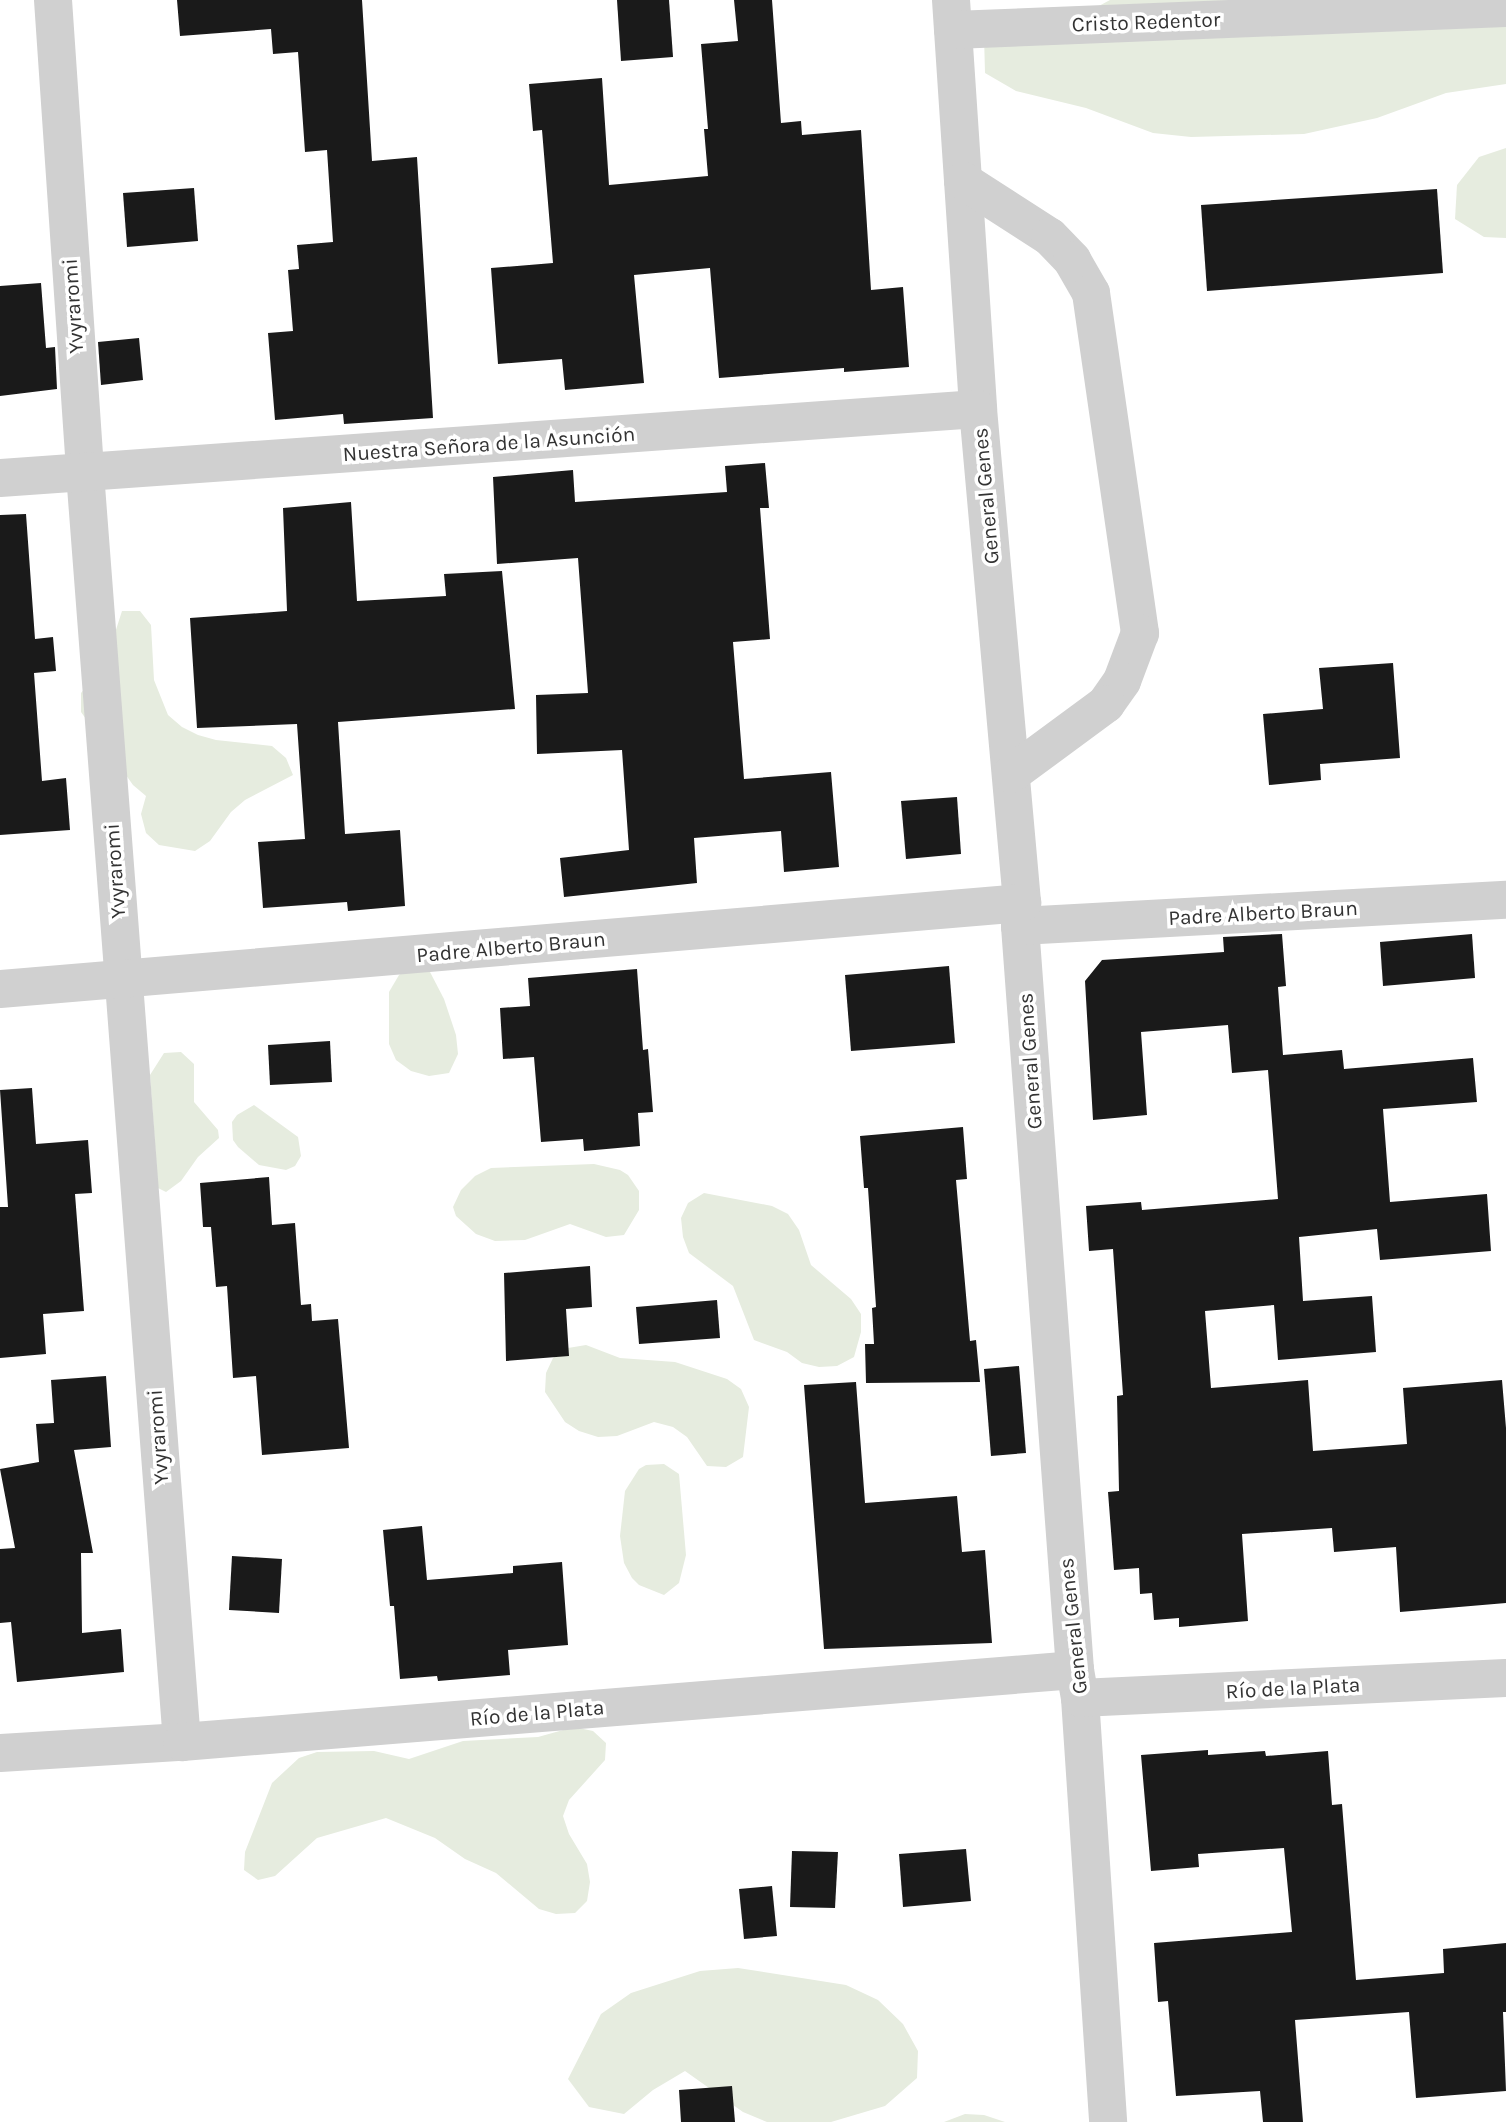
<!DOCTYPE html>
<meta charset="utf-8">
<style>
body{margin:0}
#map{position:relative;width:1506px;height:2122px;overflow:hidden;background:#fff;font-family:Karla,sans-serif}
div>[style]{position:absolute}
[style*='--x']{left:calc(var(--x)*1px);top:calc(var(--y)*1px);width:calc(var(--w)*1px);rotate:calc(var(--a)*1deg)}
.green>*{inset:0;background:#e6ecdf}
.building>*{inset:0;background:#1a1a1a}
.minor>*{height:38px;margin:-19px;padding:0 19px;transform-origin:19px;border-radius:19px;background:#d0d0d0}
span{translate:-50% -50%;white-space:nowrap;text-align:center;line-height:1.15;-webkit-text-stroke:7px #fff;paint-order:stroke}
.street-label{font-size:21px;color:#333}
</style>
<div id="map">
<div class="green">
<i style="clip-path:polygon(1110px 0,1506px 0,1506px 84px,1446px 93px,1377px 118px,1304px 134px,1191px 137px,1153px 133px,1086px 108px,1016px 91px,985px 73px,984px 36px,1071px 21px)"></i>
<i style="clip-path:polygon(1506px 148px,1506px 238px,1484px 237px,1455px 219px,1457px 185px,1479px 157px)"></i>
<i style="clip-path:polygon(122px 611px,140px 611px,151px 625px,154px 680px,168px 715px,182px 727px,198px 735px,216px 740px,272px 746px,286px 758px,293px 775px,245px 800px,231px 812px,210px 841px,195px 851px,159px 845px,146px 833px,141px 814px,146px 796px,133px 785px,81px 712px,81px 693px,105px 664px)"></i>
<i style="clip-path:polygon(413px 966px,430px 972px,444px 999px,456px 1035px,458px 1054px,449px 1073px,429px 1076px,411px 1071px,396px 1060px,389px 1044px,389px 992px,399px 975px)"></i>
<i style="clip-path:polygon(181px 1052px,194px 1064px,194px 1102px,218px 1130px,219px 1138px,198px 1157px,181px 1181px,166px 1192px,158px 1188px,150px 1075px,164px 1053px)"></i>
<i style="clip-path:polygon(254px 1105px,298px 1137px,301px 1156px,295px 1166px,286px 1170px,259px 1165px,238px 1147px,233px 1140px,232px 1122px,237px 1115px)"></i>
<i style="clip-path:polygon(594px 1164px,620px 1170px,628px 1175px,639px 1191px,639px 1210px,624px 1235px,606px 1237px,570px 1224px,525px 1240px,495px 1241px,476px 1234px,456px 1216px,453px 1207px,461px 1190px,475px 1176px,491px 1168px)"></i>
<i style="clip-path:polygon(704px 1193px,772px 1206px,788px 1214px,799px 1230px,811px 1265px,851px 1299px,861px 1314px,861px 1332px,854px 1357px,837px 1366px,819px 1367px,802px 1363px,787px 1352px,754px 1340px,733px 1286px,689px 1253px,683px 1237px,681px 1218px,688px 1203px)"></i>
<i style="clip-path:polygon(586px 1345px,620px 1358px,675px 1362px,727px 1379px,741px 1389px,749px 1407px,743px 1457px,726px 1467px,707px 1466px,687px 1437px,673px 1427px,654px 1422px,617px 1436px,598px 1437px,579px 1431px,565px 1422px,545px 1392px,546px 1373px,553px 1358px,568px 1348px)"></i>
<i style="clip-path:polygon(664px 1464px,679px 1474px,686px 1555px,679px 1583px,664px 1595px,639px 1585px,632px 1578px,624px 1563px,620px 1536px,625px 1491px,639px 1469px,646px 1465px)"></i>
<i style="clip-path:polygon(574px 1727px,593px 1731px,606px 1743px,605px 1760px,569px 1800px,563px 1816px,569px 1834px,587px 1864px,590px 1882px,587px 1901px,575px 1913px,556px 1914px,539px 1909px,496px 1873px,465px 1859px,435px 1838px,386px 1818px,317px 1838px,275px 1876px,258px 1880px,244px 1870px,245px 1852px,272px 1783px,299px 1758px,317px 1752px,374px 1751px,409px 1759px,463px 1741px,538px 1737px)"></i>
<i style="clip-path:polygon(738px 1968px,846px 1985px,878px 2000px,903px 2024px,918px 2051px,917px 2078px,885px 2106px,831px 2122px,767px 2122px,743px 2112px,685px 2071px,653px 2090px,624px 2114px,589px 2107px,568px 2079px,601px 2014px,631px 1993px,700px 1971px)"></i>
<i style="clip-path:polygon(965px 2114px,984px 2115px,1005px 2122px,944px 2122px)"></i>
</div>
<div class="building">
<i style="clip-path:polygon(177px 0,362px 0,372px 161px,417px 157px,433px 418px,344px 424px,343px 414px,275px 420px,268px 333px,293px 331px,288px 270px,299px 269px,297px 245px,333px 242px,327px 150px,305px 152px,298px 52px,273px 54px,271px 29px,180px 36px)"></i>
<i style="clip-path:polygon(617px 0,669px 0,673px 57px,621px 61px)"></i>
<i style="clip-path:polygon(734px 0,772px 0,781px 123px,801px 121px,802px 135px,861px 130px,871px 290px,903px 287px,909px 367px,844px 372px,844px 368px,719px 378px,710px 268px,634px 275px,644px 383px,565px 390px,562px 359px,498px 364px,491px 268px,553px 263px,542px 130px,533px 131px,529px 84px,602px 78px,609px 185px,708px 176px,704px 129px,708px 129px,701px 44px,738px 41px)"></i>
<i style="clip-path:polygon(194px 188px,198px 241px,127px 247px,123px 193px)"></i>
<i style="clip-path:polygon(1437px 189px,1443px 273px,1207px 291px,1201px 205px)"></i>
<i style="clip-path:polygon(41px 283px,46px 348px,55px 347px,57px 389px,0 396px,0 286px)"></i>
<i style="clip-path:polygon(139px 338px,143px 380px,101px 385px,98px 342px)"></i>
<i style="clip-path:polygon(765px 463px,769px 508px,760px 508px,770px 639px,733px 642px,744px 779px,831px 772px,839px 867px,784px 872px,781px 831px,694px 838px,697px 883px,564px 897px,560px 858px,629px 850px,622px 750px,537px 754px,536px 695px,588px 693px,578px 558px,497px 564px,493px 477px,573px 470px,575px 502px,727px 492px,725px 466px)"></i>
<i style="clip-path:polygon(351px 502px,357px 601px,446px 596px,444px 574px,502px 571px,515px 709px,338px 722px,345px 834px,400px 830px,405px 906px,348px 911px,347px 902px,263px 908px,258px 842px,305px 839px,297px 724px,197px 728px,190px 618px,287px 611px,283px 508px)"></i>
<i style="clip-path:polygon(26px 514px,35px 639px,53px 637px,56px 671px,34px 673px,42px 781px,66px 778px,70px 830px,0 835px,0 515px)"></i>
<i style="clip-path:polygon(1393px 663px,1400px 758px,1320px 764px,1321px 780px,1269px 785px,1263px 714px,1323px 709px,1319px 668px)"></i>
<i style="clip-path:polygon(957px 797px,961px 854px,906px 859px,901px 801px)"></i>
<i style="clip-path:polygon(1282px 934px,1286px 986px,1278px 987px,1283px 1055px,1342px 1050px,1344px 1069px,1473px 1058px,1477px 1102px,1383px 1109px,1390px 1202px,1487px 1194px,1491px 1251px,1380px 1260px,1377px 1229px,1299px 1237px,1303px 1301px,1372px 1296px,1376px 1352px,1278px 1360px,1274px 1305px,1205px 1311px,1211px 1388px,1308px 1380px,1313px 1451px,1407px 1444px,1403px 1388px,1502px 1380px,1506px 1428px,1506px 1603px,1400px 1612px,1396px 1547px,1334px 1552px,1332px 1528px,1242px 1534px,1248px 1621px,1179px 1627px,1179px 1618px,1154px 1620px,1152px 1593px,1140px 1594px,1139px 1568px,1114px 1570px,1108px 1492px,1119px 1491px,1117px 1396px,1123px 1395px,1113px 1249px,1089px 1251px,1086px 1206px,1141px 1202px,1142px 1210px,1278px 1199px,1268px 1070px,1232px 1073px,1228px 1025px,1141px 1032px,1147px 1115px,1093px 1120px,1085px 981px,1102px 960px,1224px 952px,1223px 937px)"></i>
<i style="clip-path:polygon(1472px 934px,1475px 978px,1383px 986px,1380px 942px)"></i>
<i style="clip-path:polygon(949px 966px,955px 1043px,851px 1051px,845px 975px)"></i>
<i style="clip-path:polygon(637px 969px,643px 1050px,648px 1049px,653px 1112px,638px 1113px,640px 1146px,584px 1151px,583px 1139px,541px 1142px,534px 1057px,503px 1059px,500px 1008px,530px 1006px,528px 978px)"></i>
<i style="clip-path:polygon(330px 1041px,332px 1082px,270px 1085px,268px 1045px)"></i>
<i style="clip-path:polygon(32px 1088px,36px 1144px,88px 1140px,92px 1193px,75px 1194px,84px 1311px,43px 1314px,46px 1354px,0 1358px,0 1207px,8px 1207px,0 1090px)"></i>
<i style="clip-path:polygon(963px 1127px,967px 1179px,956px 1180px,970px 1341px,976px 1340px,980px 1382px,866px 1383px,865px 1344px,874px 1344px,872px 1308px,876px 1307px,868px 1188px,864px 1188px,860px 1136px)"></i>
<i style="clip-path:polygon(269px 1177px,272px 1225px,295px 1223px,301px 1305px,311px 1304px,312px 1321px,338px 1319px,349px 1448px,262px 1455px,256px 1376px,233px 1378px,227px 1286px,216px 1287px,211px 1227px,203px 1227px,200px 1183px)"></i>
<i style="clip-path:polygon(590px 1266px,592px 1307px,566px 1309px,569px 1356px,506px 1361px,504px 1273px)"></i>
<i style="clip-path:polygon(717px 1300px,720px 1338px,639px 1344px,636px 1307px)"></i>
<i style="clip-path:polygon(1019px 1366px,1026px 1453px,991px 1456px,984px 1369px)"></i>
<i style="clip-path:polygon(106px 1376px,111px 1447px,74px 1450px,93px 1553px,81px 1553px,82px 1633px,121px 1629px,124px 1672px,17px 1682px,11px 1622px,0 1623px,0 1549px,15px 1548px,0 1469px,39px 1462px,36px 1424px,54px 1423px,51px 1380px)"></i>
<i style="clip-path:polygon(856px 1382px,865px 1503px,957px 1496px,962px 1552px,985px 1550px,992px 1643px,824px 1649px,804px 1385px)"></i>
<i style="clip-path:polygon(422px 1526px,427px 1580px,513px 1573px,513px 1566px,562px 1562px,568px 1645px,508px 1650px,510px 1675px,438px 1681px,437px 1676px,400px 1679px,394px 1606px,390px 1606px,383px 1530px)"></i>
<i style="clip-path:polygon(232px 1556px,282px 1559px,279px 1613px,229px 1610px)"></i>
<i style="clip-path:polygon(1208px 1750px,1208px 1755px,1265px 1751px,1266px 1756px,1328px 1751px,1332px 1805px,1342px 1804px,1356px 1980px,1444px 1973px,1443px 1949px,1506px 1943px,1506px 2012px,1503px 2012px,1506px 2091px,1416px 2098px,1409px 2012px,1295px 2020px,1303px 2122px,1263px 2122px,1260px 2091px,1176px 2096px,1168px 2001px,1158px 2002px,1154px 1943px,1292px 1932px,1284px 1848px,1198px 1854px,1199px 1867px,1151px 1871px,1141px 1755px)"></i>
<i style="clip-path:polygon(966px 1849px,971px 1901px,903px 1907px,899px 1854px)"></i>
<i style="clip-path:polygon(792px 1851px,838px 1852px,835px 1908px,790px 1907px)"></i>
<i style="clip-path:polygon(772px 1886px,777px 1936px,744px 1939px,739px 1889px)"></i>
<i style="clip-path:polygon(732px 2086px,735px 2122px,681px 2122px,679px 2090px)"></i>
</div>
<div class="minor">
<i style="--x:53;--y:0;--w:474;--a:86.1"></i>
<i style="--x:85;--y:473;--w:1273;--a:85.63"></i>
<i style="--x:951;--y:0;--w:410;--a:86.2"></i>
<i style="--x:978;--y:409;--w:496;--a:84.9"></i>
<i style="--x:1022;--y:903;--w:23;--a:95"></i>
<i style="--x:1020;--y:926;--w:746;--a:85.77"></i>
<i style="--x:1075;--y:1670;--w:28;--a:80"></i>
<i style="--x:1080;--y:1698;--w:425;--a:86.2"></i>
<i style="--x:953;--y:30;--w:553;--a:-2.28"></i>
<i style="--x:963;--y:181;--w:103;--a:32.8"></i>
<i style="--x:1050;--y:237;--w:32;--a:46"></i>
<i style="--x:1072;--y:260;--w:38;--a:60"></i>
<i style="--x:1091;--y:293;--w:344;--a:81.8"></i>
<i style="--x:1140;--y:633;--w:51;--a:110.6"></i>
<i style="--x:1122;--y:681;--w:28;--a:125"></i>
<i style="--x:1106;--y:704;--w:118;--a:143.6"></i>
<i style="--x:0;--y:478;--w:980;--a:-4.04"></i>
<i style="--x:1020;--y:926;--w:487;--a:-3.1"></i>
<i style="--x:0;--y:989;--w:1026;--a:-4.81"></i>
<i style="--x:1080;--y:1698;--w:426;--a:-2.7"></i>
<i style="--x:0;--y:1753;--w:182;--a:-3.5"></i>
<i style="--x:182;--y:1742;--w:896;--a:-4.61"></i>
</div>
<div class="street-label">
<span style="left:1146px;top:22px;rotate:-2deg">Cristo Redentor</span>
<span style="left:73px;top:306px;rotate:-94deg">Yvyraromi</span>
<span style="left:489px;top:444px;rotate:-4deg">Nuestra Señora de la Asunción</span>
<span style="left:986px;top:496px;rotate:-95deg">General Genes</span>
<span style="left:115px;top:871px;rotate:-94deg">Yvyraromi</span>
<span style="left:1263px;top:913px;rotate:-3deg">Padre Alberto Braun</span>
<span style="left:511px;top:947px;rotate:-5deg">Padre Alberto Braun</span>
<span style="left:1030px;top:1061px;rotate:-94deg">General Genes</span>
<span style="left:158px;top:1437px;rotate:-94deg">Yvyraromi</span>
<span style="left:1073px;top:1626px;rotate:-96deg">General Genes</span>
<span style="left:1293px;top:1688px;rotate:-3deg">Río de la Plata</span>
<span style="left:537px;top:1713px;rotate:-5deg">Río de la Plata</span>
</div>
</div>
